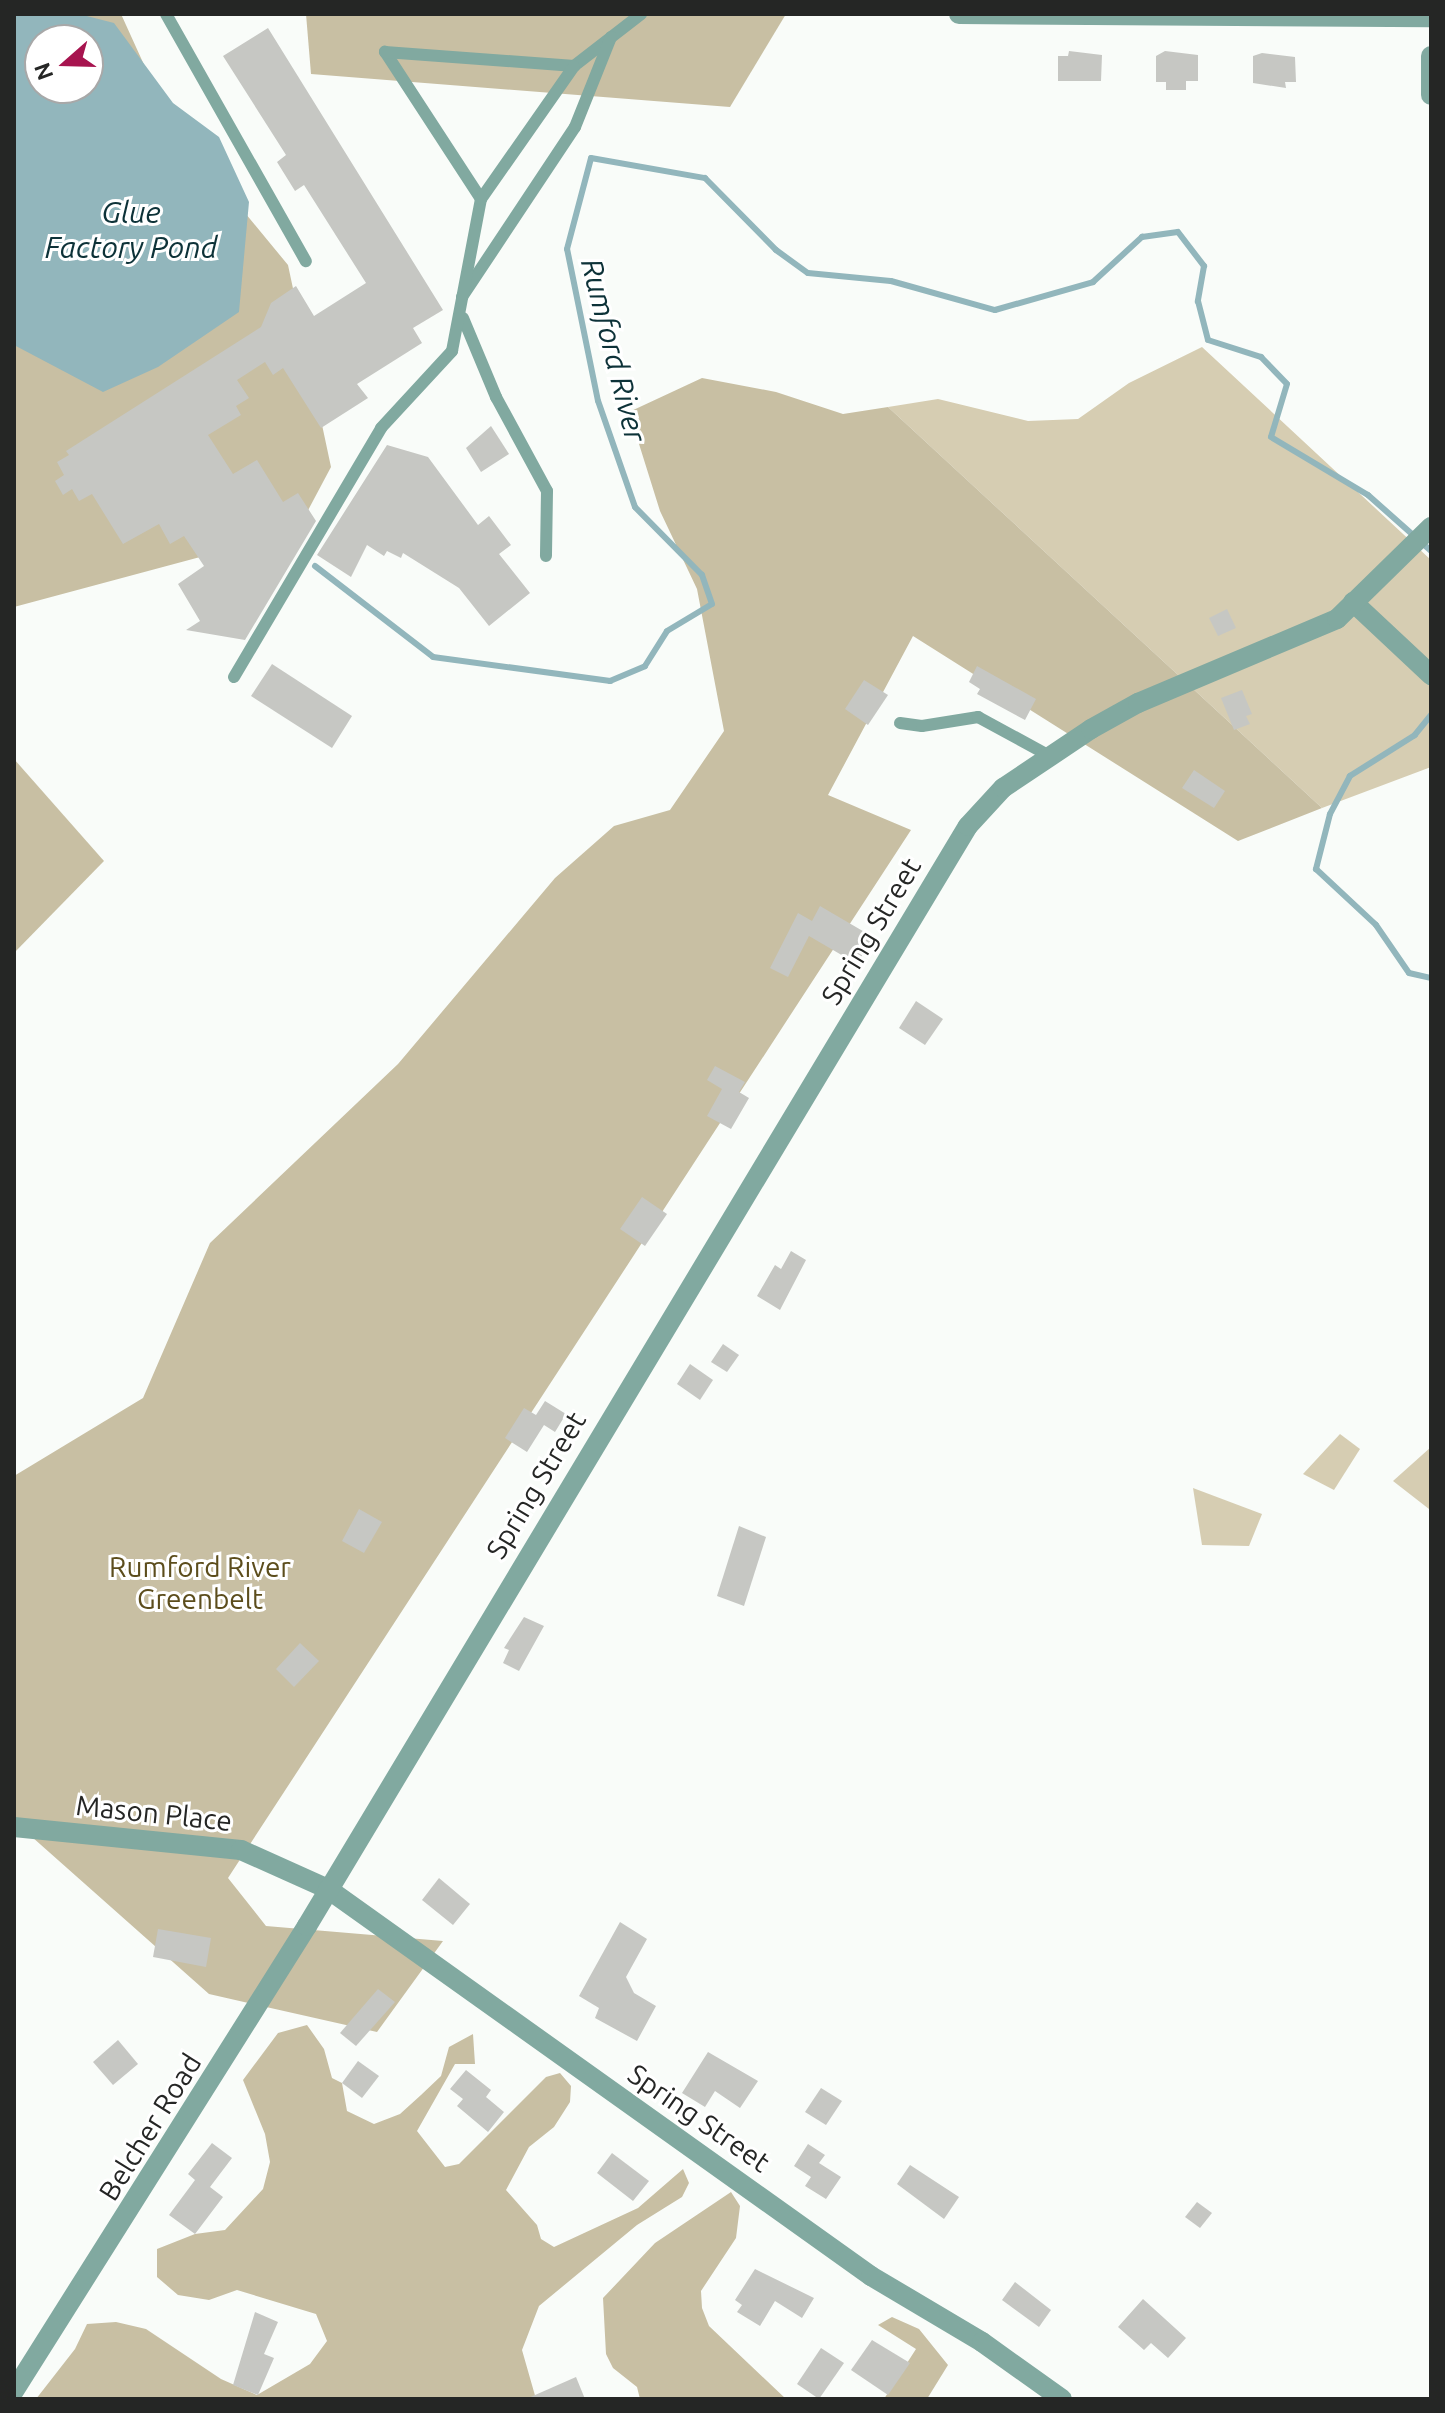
<!DOCTYPE html>
<style>
body{margin:0}
#map{position:relative;width:1445px;height:2413px;overflow:hidden;background:#f9fcf9;font-family:Ubuntu,sans-serif}
div>[style]{position:absolute}
[style*='--x']{left:calc(var(--x)*1px);top:calc(var(--y)*1px);width:calc(var(--w)*1px);rotate:calc(var(--a)*1deg)}
.green>*{inset:0;background:#d6cdb2}
.forest>*{inset:0;background:#c8bfa3}
.water>*{inset:0;background:#92b6bc}
.stream>*{height:6px;margin:-3px;padding:0 3px;transform-origin:3px;border-radius:3px;background:#92b6bc}
.building>*{inset:0;background:#c6c7c3}
.service>*{height:12px;margin:-6px;padding:0 6px;transform-origin:6px;border-radius:6px;background:#81a9a0}
.minor>*{height:20px;margin:-10px;padding:0 10px;transform-origin:10px;border-radius:10px;background:#81a9a0}
.tertiary>*{height:20px;margin:-10px;padding:0 10px;transform-origin:10px;border-radius:10px;background:#81a9a0}
span{translate:-50% -50%;white-space:nowrap;text-align:center;line-height:1.15;-webkit-text-stroke:6px #fff;paint-order:stroke}
.street-label{font-size:28px;color:#252625}
.park-label{font-size:28px;color:#5c4d1c}
.water-label{font-size:30px;color:#0d3238;font-style:italic}
.frame{position:absolute;inset:0;border:16px solid #252625;pointer-events:none}
.north{position:absolute;left:24px;top:24px;width:80px;height:80px;box-sizing:border-box;background:#fff;border:2px solid #a8a8a8;border-radius:50%;rotate:250deg;font-size:22px;font-weight:700;line-height:32px;text-align:center;color:#252625}
.north::after{content:'';display:block;margin:auto;width:28px;height:36px;background:#a7144f;clip-path:polygon(50% 0,100% 100%,50% 72%,0 100%)}
</style>
<div id="map">
<div class="green">
<i style="clip-path:polygon(1202px 347px,1431px 560px,1431px 767px,1322px 808px,888px 407px,938px 399px,1028px 421px,1078px 419px,1129px 383px)"></i>
<i style="clip-path:polygon(1340px 1434px,1360px 1449px,1334px 1490px,1303px 1474px)"></i>
<i style="clip-path:polygon(1431px 1447px,1431px 1508px,1429px 1509px,1393px 1481px)"></i>
<i style="clip-path:polygon(1193px 1488px,1262px 1514px,1249px 1546px,1202px 1545px)"></i>
</div>
<div class="forest">
<i style="clip-path:polygon(evenodd,14px 14px,121px 14px,170px 122px,288px 265px,331px 467px,297px 531px,14px 607px,14px 14px,40px 40px,88px 40px,88px 88px,40px 88px,40px 40px)"></i>
<i style="clip-path:polygon(306px 14px,786px 14px,730px 107px,311px 74px)"></i>
<i style="clip-path:polygon(702px 378px,776px 392px,843px 414px,888px 407px,1322px 808px,1238px 841px,913px 636px,828px 795px,911px 830px,228px 1878px,266px 1926px,443px 1941px,377px 2032px,209px 1994px,14px 1821px,14px 1476px,143px 1398px,210px 1243px,398px 1064px,555px 878px,614px 826px,670px 810px,724px 731px,697px 589px,660px 511px,629px 412px)"></i>
<i style="clip-path:polygon(14px 759px,104px 861px,14px 953px)"></i>
<i style="clip-path:polygon(307px 2025px,324px 2049px,332px 2078px,342px 2083px,347px 2111px,374px 2124px,400px 2114px,421px 2095px,441px 2076px,449px 2047px,473px 2034px,475px 2064px,455px 2064px,417px 2131px,445px 2167px,459px 2164px,546px 2077px,560px 2073px,571px 2086px,570px 2102px,554px 2127px,529px 2147px,506px 2190px,537px 2225px,541px 2239px,554px 2247px,638px 2208px,683px 2169px,689px 2183px,682px 2197px,637px 2225px,539px 2306px,522px 2350px,536px 2399px,36px 2399px,75px 2349px,87px 2324px,116px 2322px,146px 2329px,221px 2379px,257px 2395px,310px 2364px,327px 2341px,316px 2314px,237px 2290px,209px 2300px,178px 2295px,157px 2277px,157px 2249px,195px 2234px,225px 2230px,263px 2189px,270px 2162px,265px 2134px,243px 2080px,278px 2033px)"></i>
<i style="clip-path:polygon(731px 2192px,740px 2206px,736px 2238px,701px 2291px,702px 2308px,709px 2326px,786px 2399px,640px 2399px,637px 2387px,613px 2368px,606px 2354px,603px 2298px,655px 2243px)"></i>
<i style="clip-path:polygon(892px 2317px,919px 2329px,948px 2365px,927px 2399px,884px 2399px,916px 2349px,878px 2325px)"></i>
</div>
<div class="water">
<i style="clip-path:polygon(evenodd,14px 14px,79px 14px,114px 23px,173px 103px,219px 137px,249px 202px,239px 312px,158px 367px,103px 392px,14px 345px,14px 14px,40px 40px,88px 40px,88px 88px,40px 88px,40px 40px)"></i>
</div>
<div class="stream">
<i style="--x:315;--y:566;--w:149;--a:37.6"></i>
<i style="--x:433;--y:657;--w:179;--a:7.7"></i>
<i style="--x:610;--y:681;--w:38;--a:-23"></i>
<i style="--x:645;--y:666;--w:41;--a:-57.8"></i>
<i style="--x:667;--y:631;--w:52;--a:-31"></i>
<i style="--x:712;--y:604;--w:31;--a:-109"></i>
<i style="--x:702;--y:575;--w:95;--a:-134.6"></i>
<i style="--x:635;--y:507;--w:112;--a:-109.2"></i>
<i style="--x:598;--y:401;--w:155;--a:-101.5"></i>
<i style="--x:567;--y:249;--w:94;--a:-75.2"></i>
<i style="--x:591;--y:158;--w:116;--a:10"></i>
<i style="--x:705;--y:178;--w:101;--a:45.4"></i>
<i style="--x:776;--y:250;--w:39;--a:36"></i>
<i style="--x:808;--y:273;--w:83;--a:5.5"></i>
<i style="--x:891;--y:281;--w:108;--a:15.6"></i>
<i style="--x:995;--y:310;--w:102;--a:-15.9"></i>
<i style="--x:1093;--y:282;--w:67;--a:-42.6"></i>
<i style="--x:1142;--y:237;--w:36;--a:-8"></i>
<i style="--x:1178;--y:232;--w:43;--a:52.6"></i>
<i style="--x:1204;--y:266;--w:36;--a:100"></i>
<i style="--x:1198;--y:301;--w:40;--a:75.6"></i>
<i style="--x:1208;--y:340;--w:56;--a:17.8"></i>
<i style="--x:1261;--y:357;--w:37;--a:46"></i>
<i style="--x:1287;--y:384;--w:55;--a:106.8"></i>
<i style="--x:1271;--y:437;--w:113;--a:30.9"></i>
<i style="--x:1368;--y:495;--w:84;--a:41.6"></i>
<i style="--x:1431;--y:715;--w:26;--a:129"></i>
<i style="--x:1415;--y:735;--w:77;--a:147.8"></i>
<i style="--x:1350;--y:776;--w:43;--a:117.8"></i>
<i style="--x:1330;--y:814;--w:57;--a:104.3"></i>
<i style="--x:1316;--y:869;--w:82;--a:43"></i>
<i style="--x:1376;--y:925;--w:58;--a:55.5"></i>
<i style="--x:1409;--y:973;--w:23;--a:13"></i>
</div>
<div class="building">
<i style="clip-path:polygon(268px 28px,443px 310px,413px 328px,422px 343px,357px 384px,368px 398px,321px 428px,283px 368px,273px 375px,265px 362px,237px 380px,249px 398px,236px 406px,241px 415px,208px 435px,233px 474px,257px 460px,283px 502px,298px 493px,316px 521px,245px 640px,186px 630px,200px 621px,178px 584px,204px 566px,184px 536px,170px 544px,159px 524px,123px 544px,92px 494px,79px 501px,72px 489px,63px 495px,55px 481px,64px 475px,57px 462px,69px 455px,66px 451px,261px 327px,271px 303px,296px 286px,314px 316px,366px 283px,304px 185px,295px 191px,277px 162px,286px 155px,223px 56px)"></i>
<i style="clip-path:polygon(1069px 51px,1102px 55px,1101px 81px,1058px 81px,1058px 56px,1068px 56px)"></i>
<i style="clip-path:polygon(1165px 51px,1198px 55px,1198px 81px,1186px 81px,1186px 90px,1166px 90px,1166px 82px,1156px 82px,1156px 56px)"></i>
<i style="clip-path:polygon(1262px 53px,1295px 57px,1296px 82px,1285px 82px,1286px 88px,1253px 83px,1253px 56px)"></i>
<i style="clip-path:polygon(491px 426px,509px 454px,481px 472px,466px 448px)"></i>
<i style="clip-path:polygon(387px 445px,428px 457px,478px 525px,489px 516px,511px 545px,499px 554px,530px 593px,489px 626px,459px 588px,403px 553px,401px 558px,387px 551px,384px 556px,367px 545px,351px 577px,317px 555px)"></i>
<i style="clip-path:polygon(1227px 609px,1236px 628px,1218px 636px,1209px 618px)"></i>
<i style="clip-path:polygon(272px 664px,352px 716px,332px 748px,251px 696px)"></i>
<i style="clip-path:polygon(977px 666px,1036px 699px,1025px 720px,977px 694px,980px 689px,969px 682px)"></i>
<i style="clip-path:polygon(864px 680px,888px 695px,868px 725px,845px 709px)"></i>
<i style="clip-path:polygon(1242px 690px,1252px 714px,1246px 716px,1250px 724px,1234px 730px,1221px 698px)"></i>
<i style="clip-path:polygon(1194px 770px,1225px 791px,1214px 808px,1182px 788px)"></i>
<i style="clip-path:polygon(820px 906px,873px 937px,857px 964px,809px 936px,788px 977px,770px 968px,798px 913px,812px 921px)"></i>
<i style="clip-path:polygon(916px 1001px,943px 1019px,925px 1045px,899px 1028px)"></i>
<i style="clip-path:polygon(715px 1066px,745px 1082px,739px 1092px,749px 1098px,731px 1129px,707px 1116px,722px 1089px,707px 1080px)"></i>
<i style="clip-path:polygon(642px 1197px,667px 1214px,645px 1246px,620px 1229px)"></i>
<i style="clip-path:polygon(791px 1251px,806px 1260px,780px 1310px,757px 1296px,775px 1265px,781px 1269px)"></i>
<i style="clip-path:polygon(723px 1344px,739px 1355px,727px 1372px,711px 1362px)"></i>
<i style="clip-path:polygon(690px 1364px,713px 1380px,700px 1400px,677px 1384px)"></i>
<i style="clip-path:polygon(545px 1401px,566px 1414px,555px 1432px,544px 1425px,527px 1452px,505px 1438px,524px 1408px,536px 1415px)"></i>
<i style="clip-path:polygon(359px 1509px,382px 1522px,364px 1553px,342px 1541px)"></i>
<i style="clip-path:polygon(739px 1526px,766px 1537px,744px 1606px,717px 1596px)"></i>
<i style="clip-path:polygon(524px 1617px,544px 1626px,519px 1671px,503px 1663px,509px 1650px,504px 1648px)"></i>
<i style="clip-path:polygon(300px 1643px,319px 1661px,294px 1687px,276px 1669px)"></i>
<i style="clip-path:polygon(439px 1878px,470px 1904px,453px 1925px,422px 1900px)"></i>
<i style="clip-path:polygon(620px 1922px,647px 1939px,626px 1977px,634px 1993px,656px 2006px,637px 2041px,595px 2018px,599px 2008px,579px 1996px)"></i>
<i style="clip-path:polygon(158px 1929px,211px 1938px,206px 1967px,153px 1957px)"></i>
<i style="clip-path:polygon(378px 1989px,395px 2002px,356px 2046px,340px 2033px)"></i>
<i style="clip-path:polygon(118px 2040px,138px 2064px,113px 2085px,93px 2062px)"></i>
<i style="clip-path:polygon(708px 2052px,758px 2081px,740px 2108px,715px 2091px,705px 2107px,682px 2093px)"></i>
<i style="clip-path:polygon(358px 2061px,379px 2076px,362px 2098px,342px 2083px)"></i>
<i style="clip-path:polygon(466px 2070px,491px 2090px,486px 2097px,504px 2112px,488px 2132px,457px 2106px,463px 2099px,450px 2089px)"></i>
<i style="clip-path:polygon(821px 2088px,842px 2101px,826px 2125px,805px 2112px)"></i>
<i style="clip-path:polygon(212px 2143px,232px 2158px,210px 2187px,223px 2197px,195px 2234px,169px 2215px,195px 2180px,188px 2174px)"></i>
<i style="clip-path:polygon(808px 2144px,825px 2155px,819px 2163px,841px 2177px,826px 2199px,805px 2186px,811px 2177px,794px 2166px)"></i>
<i style="clip-path:polygon(612px 2153px,649px 2181px,633px 2201px,597px 2173px)"></i>
<i style="clip-path:polygon(910px 2165px,959px 2197px,944px 2219px,897px 2184px)"></i>
<i style="clip-path:polygon(1197px 2202px,1212px 2213px,1200px 2228px,1185px 2217px)"></i>
<i style="clip-path:polygon(755px 2269px,814px 2298px,802px 2318px,775px 2301px,760px 2326px,737px 2312px,742px 2305px,735px 2300px)"></i>
<i style="clip-path:polygon(1015px 2282px,1051px 2310px,1039px 2327px,1002px 2300px)"></i>
<i style="clip-path:polygon(1143px 2299px,1186px 2338px,1168px 2358px,1151px 2343px,1144px 2350px,1118px 2327px)"></i>
<i style="clip-path:polygon(255px 2312px,278px 2322px,264px 2354px,274px 2358px,258px 2395px,233px 2385px)"></i>
<i style="clip-path:polygon(872px 2340px,910px 2363px,888px 2395px,851px 2370px)"></i>
<i style="clip-path:polygon(821px 2348px,844px 2363px,819px 2399px,797px 2384px)"></i>
<i style="clip-path:polygon(576px 2377px,585px 2399px,526px 2399px)"></i>
</div>
<div class="service">
<i style="--x:166;--y:14;--w:284;--a:60.5"></i>
<i style="--x:481;--y:199;--w:176;--a:-123.1"></i>
<i style="--x:385;--y:52;--w:190;--a:4.2"></i>
<i style="--x:574;--y:66;--w:85;--a:-37.8"></i>
<i style="--x:462;--y:297;--w:204;--a:-56.4"></i>
<i style="--x:575;--y:127;--w:97;--a:-68.2"></i>
<i style="--x:463;--y:318;--w:86;--a:67.3"></i>
<i style="--x:496;--y:397;--w:107;--a:61.5"></i>
<i style="--x:547;--y:491;--w:65;--a:90.9"></i>
<i style="--x:234;--y:677;--w:289;--a:-59.4"></i>
<i style="--x:381;--y:428;--w:105;--a:-47.3"></i>
<i style="--x:452;--y:351;--w:155;--a:-79.2"></i>
<i style="--x:481;--y:199;--w:162;--a:-55"></i>
<i style="--x:900;--y:723;--w:22;--a:8"></i>
<i style="--x:922;--y:726;--w:57;--a:-9.1"></i>
<i style="--x:978;--y:717;--w:80;--a:28.5"></i>
</div>
<div class="minor">
<i style="--x:1431;--y:56;--w:39;--a:90"></i>
<i style="--x:1353;--y:602;--w:107;--a:43.1"></i>
<i style="--x:14;--y:1827;--w:228;--a:5.8"></i>
<i style="--x:241;--y:1850;--w:95;--a:24.1"></i>
<i style="--x:328;--y:1889;--w:667;--a:35.48"></i>
<i style="--x:871;--y:2276;--w:129;--a:30.7"></i>
<i style="--x:982;--y:2342;--w:98;--a:35.5"></i>
<i style="--x:14;--y:2391;--w:550;--a:-57.78"></i>
<i style="--x:307;--y:1926;--w:1283;--a:-59"></i>
<i style="--x:968;--y:826;--w:52;--a:-47.4"></i>
<i style="--x:1003;--y:788;--w:106;--a:-33.8"></i>
<i style="--x:1091;--y:729;--w:54;--a:-29"></i>
<i style="--x:1138;--y:703;--w:216;--a:-22.9"></i>
<i style="--x:1337;--y:619;--w:132;--a:-44.4"></i>
</div>
<div class="tertiary">
<i style="--x:959;--y:14;--w:472;--a:0.4"></i>
</div>
<div class="street-label">
<span style="left:871px;top:931px;rotate:-59deg">Spring Street</span>
<span style="left:536px;top:1485px;rotate:-59deg">Spring Street</span>
<span style="left:154px;top:1813px;rotate:6deg">Mason Place</span>
<span style="left:699px;top:2118px;rotate:35deg">Spring Street</span>
<span style="left:150px;top:2127px;rotate:-58deg">Belcher Road</span>
</div>
<div class="park-label">
<span style="left:200px;top:1583px">Rumford River<br>Greenbelt</span>
</div>
<div class="water-label">
<span style="left:131px;top:229px">Glue<br>Factory Pond</span>
<span style="left:614px;top:350px;rotate:76deg">Rumford River</span>
</div>
<div class="frame"></div>
<div class="north">N</div>
</div>
